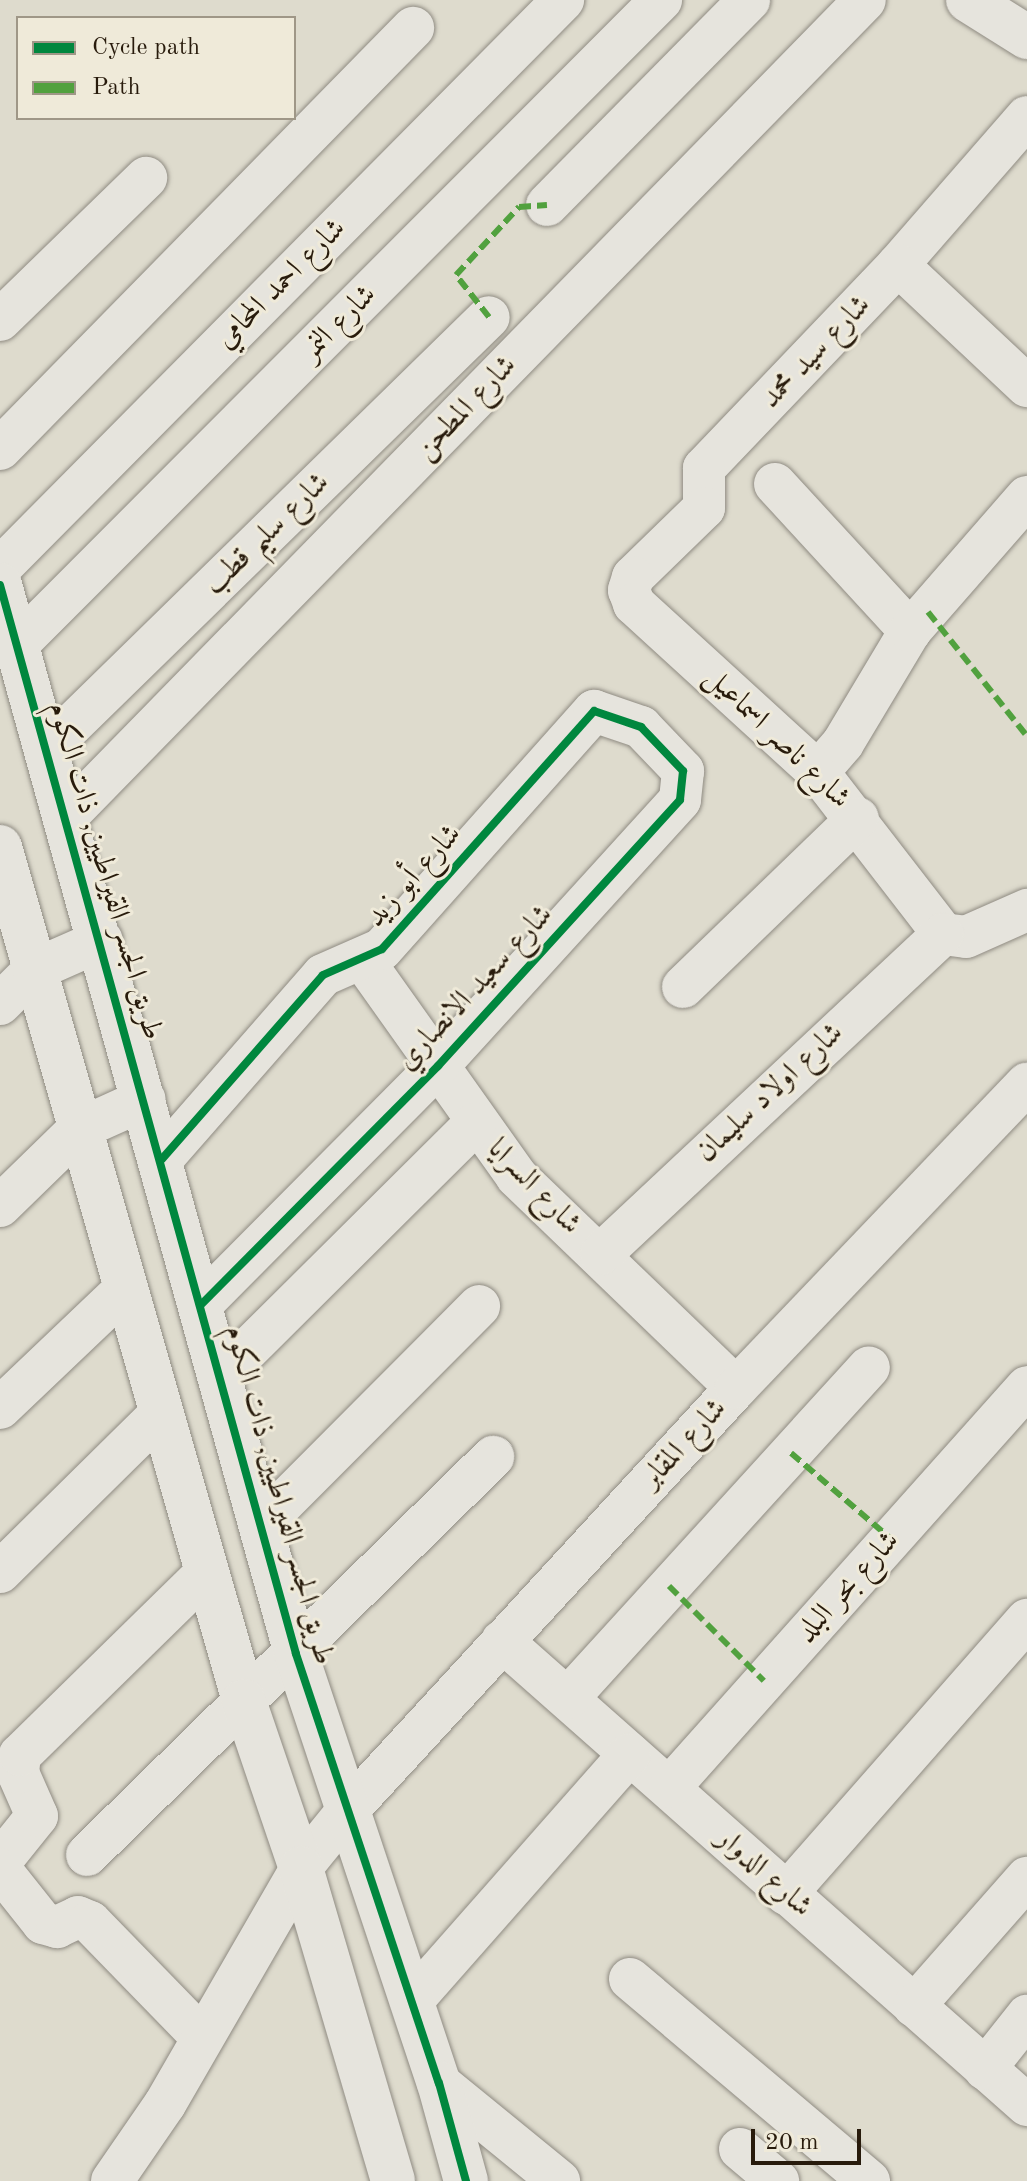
<!DOCTYPE html>
<meta charset="utf-8">
<style>
body{margin:0}
#map{position:relative;width:1027px;height:2181px;overflow:hidden;background:#dedbcd;font-family:"Old Standard TT",Amiri,serif}
div>[style]{position:absolute}
[style*='--x']{left:calc(var(--x)*1px);top:calc(var(--y)*1px);width:calc(var(--w)*1px);rotate:calc(var(--a)*1deg)}
.roads{filter:drop-shadow(0 0 2px #8f8b82) drop-shadow(0 0 2px #8f8b82)}
.minor>*{height:42px;margin:-21px;padding:0 21px;transform-origin:21px;border-radius:21px;background:#e6e4dd}
.tertiary>*{height:44px;margin:-22px;padding:0 22px;transform-origin:22px;border-radius:22px;background:#e6e4dd}
.quiet>*{height:6px;margin-top:-3px;transform-origin:0;background:repeating-linear-gradient(90deg,#51a13e 0 12px,transparent 0 18px)}
.cycleway>*{height:8px;margin:-4px;padding:0 4px;transform-origin:4px;border-radius:4px;background:#00873e}
span{translate:-50% -50%;white-space:nowrap;text-align:center;line-height:1.15;-webkit-text-stroke:6px #efead9;paint-order:stroke}
.street-label{font-size:30px;color:#281b0c}
.legend{position:absolute;left:16px;top:16px;width:280px;height:104px;box-sizing:border-box;background:#efead9;border:2px solid #9f9787;margin:0;padding:10px 14px;list-style:none;font-size:24px;color:#281b0c}
.legend li{display:flex;align-items:center;gap:16px;height:40px}
.legend b{width:40px;border:2px solid #9f9787}
.scale{position:absolute;left:751px;top:2129px;width:110px;height:36px;box-sizing:border-box;border:4px solid #281b0c;border-top:0;padding-left:10px;font-size:24px;line-height:28px;white-space:nowrap;color:#281b0c;-webkit-text-stroke:6px #efead9;paint-order:stroke}
</style>
<div id="map">
<div class="roads">
<div class="minor">
<i style="--x:1027;--y:117;--w:196;--a:131.1"></i>
<i style="--x:898;--y:265;--w:281;--a:133.7"></i>
<i style="--x:704;--y:468;--w:40;--a:90"></i>
<i style="--x:704;--y:508;--w:99;--a:135.8"></i>
<i style="--x:633;--y:577;--w:14;--a:107"></i>
<i style="--x:629;--y:590;--w:15;--a:70"></i>
<i style="--x:634;--y:604;--w:249;--a:42.4"></i>
<i style="--x:818;--y:772;--w:205;--a:52.3"></i>
<i style="--x:943;--y:934;--w:23;--a:7"></i>
<i style="--x:966;--y:937;--w:67;--a:-23.9"></i>
<i style="--x:547;--y:205;--w:288;--a:-45.4"></i>
<i style="--x:898;--y:265;--w:177;--a:43.2"></i>
<i style="--x:0;--y:320;--w:204;--a:-44.2"></i>
<i style="--x:0;--y:449;--w:590;--a:-45.55"></i>
<i style="--x:775;--y:484;--w:200;--a:47.4"></i>
<i style="--x:0;--y:568;--w:800;--a:-45.25"></i>
<i style="--x:16;--y:646;--w:913;--a:-45.04"></i>
<i style="--x:46;--y:750;--w:619;--a:-44.35"></i>
<i style="--x:818;--y:772;--w:38;--a:-49"></i>
<i style="--x:843;--y:743;--w:131;--a:-59.1"></i>
<i style="--x:910;--y:631;--w:178;--a:-48.9"></i>
<i style="--x:67;--y:816;--w:1141;--a:-45.64"></i>
<i style="--x:363;--y:960;--w:266;--a:54.6"></i>
<i style="--x:517;--y:1177;--w:304;--a:43.9"></i>
<i style="--x:683;--y:987;--w:243;--a:-44"></i>
<i style="--x:0;--y:1004;--w:48;--a:-45"></i>
<i style="--x:34;--y:970;--w:74;--a:-23.8"></i>
<i style="--x:162;--y:1159;--w:244;--a:-48.8"></i>
<i style="--x:323;--y:975;--w:64;--a:-23.8"></i>
<i style="--x:382;--y:949;--w:319;--a:-48.3"></i>
<i style="--x:594;--y:711;--w:50;--a:18.8"></i>
<i style="--x:641;--y:727;--w:61;--a:46.3"></i>
<i style="--x:683;--y:771;--w:29;--a:96"></i>
<i style="--x:680;--y:800;--w:360;--a:132.3"></i>
<i style="--x:438;--y:1066;--w:337;--a:134.8"></i>
<i style="--x:0;--y:1206;--w:110;--a:-44.3"></i>
<i style="--x:79;--y:1129;--w:72;--a:-24.4"></i>
<i style="--x:601;--y:1254;--w:468;--a:-43.1"></i>
<i style="--x:221;--y:1376;--w:358;--a:-44.8"></i>
<i style="--x:0;--y:1408;--w:173;--a:-43.6"></i>
<i style="--x:261;--y:1525;--w:309;--a:-45.1"></i>
<i style="--x:0;--y:1572;--w:226;--a:-44.6"></i>
<i style="--x:502;--y:1641;--w:701;--a:41.47"></i>
<i style="--x:568;--y:1698;--w:447;--a:-47.7"></i>
<i style="--x:670;--y:1787;--w:536;--a:-48.25"></i>
<i style="--x:87;--y:1855;--w:569;--a:-44.43"></i>
<i style="--x:0;--y:1862;--w:59;--a:-51.2"></i>
<i style="--x:37;--y:1816;--w:47;--a:-113.8"></i>
<i style="--x:18;--y:1773;--w:18;--a:-84"></i>
<i style="--x:20;--y:1755;--w:262;--a:-44.4"></i>
<i style="--x:0;--y:1869;--w:69;--a:51.5"></i>
<i style="--x:43;--y:1923;--w:15;--a:16"></i>
<i style="--x:57;--y:1927;--w:23;--a:-25"></i>
<i style="--x:78;--y:1917;--w:13;--a:23"></i>
<i style="--x:90;--y:1922;--w:159;--a:45.8"></i>
<i style="--x:786;--y:1894;--w:365;--a:-48.7"></i>
<i style="--x:630;--y:1979;--w:313;--a:40.2"></i>
<i style="--x:412;--y:2001;--w:329;--a:-48.6"></i>
<i style="--x:914;--y:2006;--w:171;--a:-48.6"></i>
<i style="--x:985;--y:2069;--w:68;--a:-51.6"></i>
<i style="--x:439;--y:2083;--w:155;--a:39.2"></i>
<i style="--x:740;--y:2149;--w:50;--a:40.1"></i>
<i style="--x:112;--y:2181;--w:93;--a:-55.5"></i>
<i style="--x:165;--y:2104;--w:272;--a:-60"></i>
<i style="--x:301;--y:1868;--w:75;--a:-51"></i>
<i style="--x:348;--y:1810;--w:573;--a:-47.4"></i>
<i style="--x:736;--y:1388;--w:421;--a:-46.3"></i>
</div>
<div class="tertiary">
<i style="--x:968;--y:0;--w:70;--a:32.1"></i>
<i style="--x:0;--y:585;--w:1109;--a:74.52"></i>
<i style="--x:296;--y:1654;--w:452;--a:71.6"></i>
<i style="--x:439;--y:2083;--w:102;--a:74.6"></i>
<i style="--x:0;--y:847;--w:888;--a:74.05"></i>
<i style="--x:244;--y:1701;--w:176;--a:71.2"></i>
<i style="--x:301;--y:1868;--w:326;--a:73.6"></i>
</div>
</div>
<div class="quiet">
<i style="--x:489;--y:317;--w:53;--a:-128.2"></i>
<i style="--x:456;--y:275;--w:93;--a:-47.2"></i>
<i style="--x:519;--y:207;--w:28;--a:-4"></i>
<i style="--x:928;--y:612;--w:159;--a:51.4"></i>
<i style="--x:791;--y:1453;--w:132;--a:40.7"></i>
<i style="--x:669;--y:1586;--w:134;--a:45"></i>
</div>
<div class="cycleway">
<i style="--x:0;--y:585;--w:1109;--a:74.52"></i>
<i style="--x:296;--y:1654;--w:452;--a:71.6"></i>
<i style="--x:439;--y:2083;--w:102;--a:74.6"></i>
<i style="--x:162;--y:1159;--w:244;--a:-48.8"></i>
<i style="--x:323;--y:975;--w:64;--a:-23.8"></i>
<i style="--x:382;--y:949;--w:319;--a:-48.3"></i>
<i style="--x:594;--y:711;--w:50;--a:18.8"></i>
<i style="--x:641;--y:727;--w:61;--a:46.3"></i>
<i style="--x:683;--y:771;--w:29;--a:96"></i>
<i style="--x:680;--y:800;--w:360;--a:132.3"></i>
<i style="--x:438;--y:1066;--w:337;--a:134.8"></i>
</div>
<div class="street-label">
<span style="left:281px;top:284px;rotate:-45deg">شارع احمد المحامي</span>
<span style="left:339px;top:323px;rotate:-45deg">شارع النمر</span>
<span style="left:816px;top:352px;rotate:-46deg">شارع سيد محمد</span>
<span style="left:466px;top:408px;rotate:-46deg">شارع المطحن</span>
<span style="left:267px;top:534px;rotate:-44deg">شارع سليم قطب</span>
<span style="left:777px;top:738px;rotate:44deg">شارع ناصر اسماعيل</span>
<span style="left:105px;top:871px;rotate:74deg">طريق الجسر القيراطيين, ذات الكوم</span>
<span style="left:414px;top:876px;rotate:-48deg">شارع أبو زيد</span>
<span style="left:475px;top:988px;rotate:-47deg">شارع سعيد الانصاري</span>
<span style="left:770px;top:1093px;rotate:-43deg">شارع اولاد سليمان</span>
<span style="left:534px;top:1187px;rotate:46deg">شارع السرايا</span>
<span style="left:684px;top:1444px;rotate:-47deg">شارع المقابر</span>
<span style="left:279px;top:1495px;rotate:75deg">طريق الجسر القيراطيين, ذات الكوم</span>
<span style="left:848px;top:1587px;rotate:-48deg">شارع بحر البلد</span>
<span style="left:764px;top:1873px;rotate:42deg">شارع الدوار</span>
</div>
<ul class="legend">
<li><b style="height:10px;background:#00873e"></b>Cycle path</li>
<li><b style="height:10px;background:#51a13e"></b>Path</li>
</ul>
<div class="scale">20 m</div>
</div>
